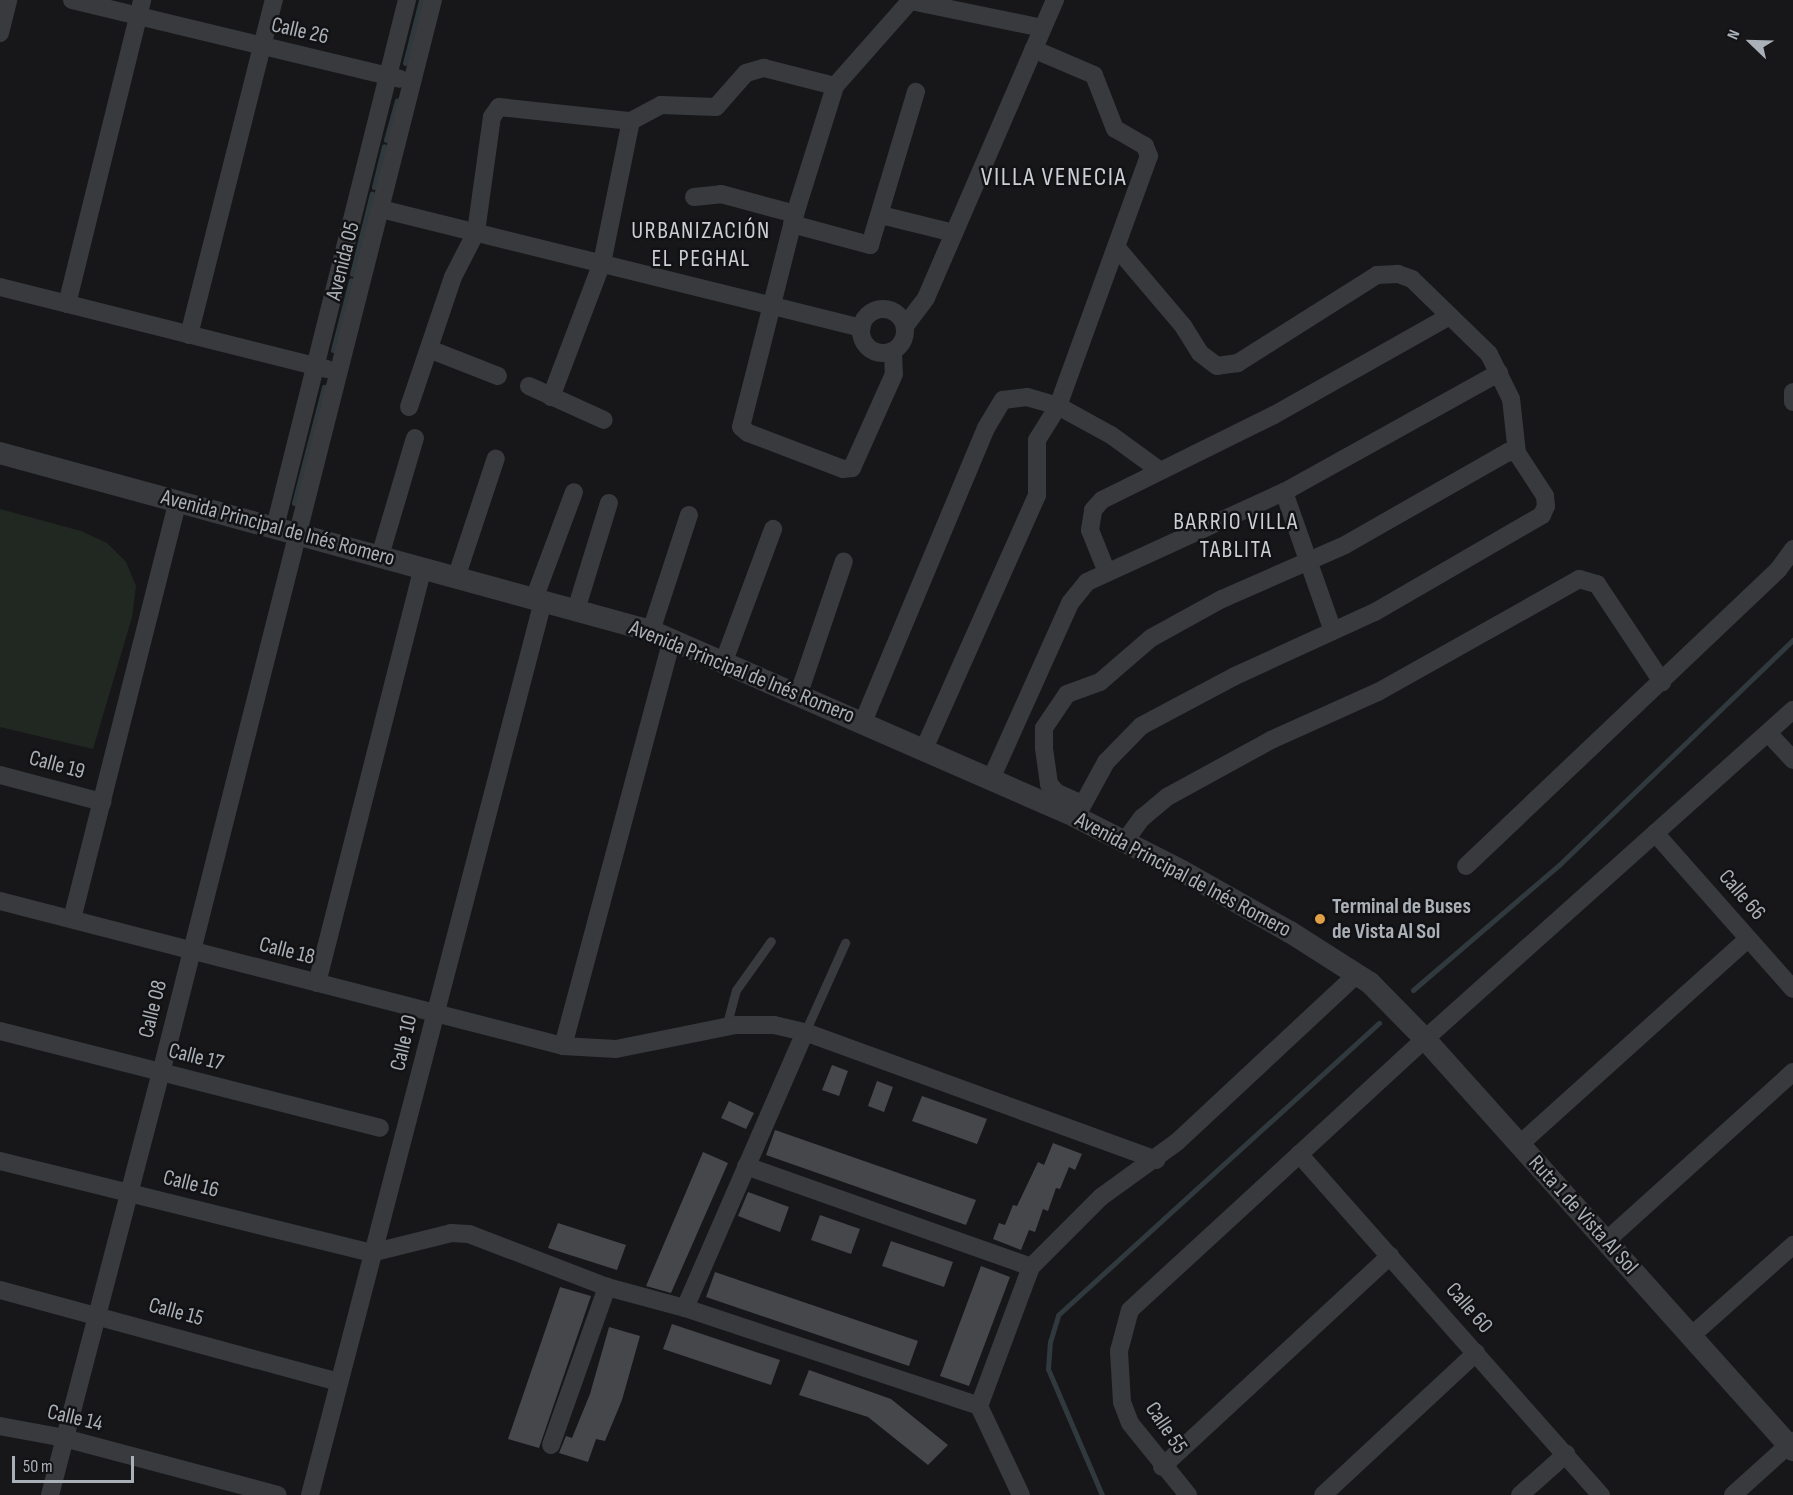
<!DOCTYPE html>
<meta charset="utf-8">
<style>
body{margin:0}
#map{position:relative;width:1793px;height:1495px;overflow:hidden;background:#171719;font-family:"Sofia Sans Condensed",sans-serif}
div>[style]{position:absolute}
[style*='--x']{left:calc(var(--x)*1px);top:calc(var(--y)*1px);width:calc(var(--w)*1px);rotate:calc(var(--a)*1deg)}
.green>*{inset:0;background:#212822}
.stream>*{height:5px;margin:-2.5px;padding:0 2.5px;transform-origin:2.5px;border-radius:2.5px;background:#30393e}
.building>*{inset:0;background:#46474b}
.service>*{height:9px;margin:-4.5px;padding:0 4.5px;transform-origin:4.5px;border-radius:4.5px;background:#383a3d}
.minor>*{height:18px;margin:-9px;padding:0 9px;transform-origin:9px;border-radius:9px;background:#383a3d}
.minor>.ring{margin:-9px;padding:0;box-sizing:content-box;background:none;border:18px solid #383a3d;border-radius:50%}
.tertiary>*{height:22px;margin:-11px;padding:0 11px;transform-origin:11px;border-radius:11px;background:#383a3d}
.dots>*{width:16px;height:16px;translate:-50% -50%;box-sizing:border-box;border:3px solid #121214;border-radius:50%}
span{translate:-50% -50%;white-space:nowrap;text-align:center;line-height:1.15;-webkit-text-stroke:5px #121214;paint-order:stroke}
.street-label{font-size:22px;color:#aab0b7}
.poi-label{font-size:22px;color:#aab0b7;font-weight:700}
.left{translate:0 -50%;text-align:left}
.neighbourhood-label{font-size:24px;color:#cbced4;letter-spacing:1.5px}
.quarter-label{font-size:26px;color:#cbced4;letter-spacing:1.5px}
.north{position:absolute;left:1721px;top:12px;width:60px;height:60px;-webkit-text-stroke:4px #121214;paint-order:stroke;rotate:293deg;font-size:16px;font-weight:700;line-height:24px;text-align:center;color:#aab0b7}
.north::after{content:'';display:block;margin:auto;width:21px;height:27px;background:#aab0b7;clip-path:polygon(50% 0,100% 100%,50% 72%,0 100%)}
.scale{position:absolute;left:12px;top:1456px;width:122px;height:27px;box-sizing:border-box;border:3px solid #aab0b7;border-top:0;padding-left:8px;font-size:18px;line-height:21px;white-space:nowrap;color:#aab0b7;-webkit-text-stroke:4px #121214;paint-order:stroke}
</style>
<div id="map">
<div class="green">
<i style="clip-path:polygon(0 509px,81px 531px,107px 543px,126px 562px,136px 586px,132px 617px,93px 749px,0 727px)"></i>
</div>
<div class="stream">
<i style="--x:405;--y:63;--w:65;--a:-75.7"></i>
<i style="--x:386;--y:140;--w:41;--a:-74.6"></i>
<i style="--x:374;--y:187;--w:42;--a:-76.3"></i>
<i style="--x:352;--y:274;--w:83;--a:-76.1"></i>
<i style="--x:333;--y:350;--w:72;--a:-75.6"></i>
<i style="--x:294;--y:503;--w:120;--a:-75.5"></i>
<i style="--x:1413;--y:990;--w:192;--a:-40.6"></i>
<i style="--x:1559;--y:865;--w:325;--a:-43.9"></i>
<i style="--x:1102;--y:1495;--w:137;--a:-113.2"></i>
<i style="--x:1048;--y:1369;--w:27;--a:-86"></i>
<i style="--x:1050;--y:1342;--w:28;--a:-73"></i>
<i style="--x:1058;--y:1315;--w:434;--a:-42.3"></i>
</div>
<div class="building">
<i style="clip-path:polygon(832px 1065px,848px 1071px,839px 1096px,822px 1090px)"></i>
<i style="clip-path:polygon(877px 1081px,893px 1087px,884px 1112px,868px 1106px)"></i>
<i style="clip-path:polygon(922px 1096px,987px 1119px,977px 1144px,912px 1121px)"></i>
<i style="clip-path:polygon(729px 1101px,754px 1113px,746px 1129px,721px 1118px)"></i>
<i style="clip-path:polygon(775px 1130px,976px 1200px,966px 1225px,766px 1155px)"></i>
<i style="clip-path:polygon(1053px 1143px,1082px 1154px,1075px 1170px,1069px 1167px,1060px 1189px,1056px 1188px,1048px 1211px,1043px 1209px,1035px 1232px,1029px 1230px,1021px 1250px,993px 1239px,999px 1223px,1005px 1225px,1013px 1205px,1017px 1206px,1038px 1162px,1044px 1165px)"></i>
<i style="clip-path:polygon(703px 1152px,728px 1163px,671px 1293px,646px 1286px)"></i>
<i style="clip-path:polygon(748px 1192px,789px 1207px,780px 1232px,738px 1216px)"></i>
<i style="clip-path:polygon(820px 1215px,860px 1229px,851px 1254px,811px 1240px)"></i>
<i style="clip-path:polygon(558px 1223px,626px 1245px,617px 1270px,548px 1248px)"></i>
<i style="clip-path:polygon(891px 1241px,953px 1262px,944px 1287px,882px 1266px)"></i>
<i style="clip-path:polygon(981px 1266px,1010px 1277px,969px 1386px,940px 1376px)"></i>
<i style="clip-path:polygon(715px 1272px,918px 1341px,909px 1366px,706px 1297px)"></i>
<i style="clip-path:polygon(560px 1287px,591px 1296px,539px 1448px,508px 1439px)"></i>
<i style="clip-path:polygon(672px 1324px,780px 1360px,771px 1385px,663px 1349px)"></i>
<i style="clip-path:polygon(609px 1327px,640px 1336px,622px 1400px,605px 1441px,596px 1439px,588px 1462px,559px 1453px,566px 1436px,572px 1438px,590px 1394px)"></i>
<i style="clip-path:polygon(809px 1370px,891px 1399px,948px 1445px,928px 1465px,868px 1417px,799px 1395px)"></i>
</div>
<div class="service">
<i style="--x:726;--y:1027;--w:38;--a:-75"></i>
<i style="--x:736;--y:990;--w:60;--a:-54.5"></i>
<i style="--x:805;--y:1032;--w:98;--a:-65.8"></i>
</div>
<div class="minor">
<i style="--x:72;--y:0;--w:337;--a:13.5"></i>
<i style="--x:911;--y:1;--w:134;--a:11.6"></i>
<i style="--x:0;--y:33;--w:34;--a:-76"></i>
<i style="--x:694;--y:197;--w:27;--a:-6"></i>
<i style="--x:721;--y:194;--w:77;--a:15.1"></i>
<i style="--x:381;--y:209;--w:495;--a:13.9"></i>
<i style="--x:881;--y:215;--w:75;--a:13.9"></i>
<i style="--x:792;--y:224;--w:81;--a:15.1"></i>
<i style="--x:870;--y:245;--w:160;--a:-73.3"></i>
<i style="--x:0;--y:287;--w:337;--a:14.1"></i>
<i style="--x:67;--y:304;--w:313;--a:-76.1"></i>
<i class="ring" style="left:861px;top:309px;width:26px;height:26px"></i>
<i style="--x:905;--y:326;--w:35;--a:-53"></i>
<i style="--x:926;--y:298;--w:325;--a:-66.6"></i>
<i style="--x:189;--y:335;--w:346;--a:-75.8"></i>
<i style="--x:429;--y:349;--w:74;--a:21.4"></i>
<i style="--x:893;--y:351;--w:23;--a:88"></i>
<i style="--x:894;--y:374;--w:103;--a:114.1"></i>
<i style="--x:852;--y:468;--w:9;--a:174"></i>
<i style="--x:843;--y:469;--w:102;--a:-159.2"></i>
<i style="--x:748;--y:433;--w:9;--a:-139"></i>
<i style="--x:741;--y:427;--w:220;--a:-75.8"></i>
<i style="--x:795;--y:214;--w:134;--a:-72.6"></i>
<i style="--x:835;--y:86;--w:115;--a:-48.5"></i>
<i style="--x:529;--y:386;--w:82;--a:24.4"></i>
<i style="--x:1793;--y:392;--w:10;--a:90"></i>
<i style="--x:551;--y:397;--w:143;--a:-69.2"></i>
<i style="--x:602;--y:263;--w:145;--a:-78.5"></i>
<i style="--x:409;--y:407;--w:137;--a:-71.3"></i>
<i style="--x:453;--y:277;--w:51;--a:-62.9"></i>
<i style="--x:476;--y:232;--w:116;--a:-82.1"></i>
<i style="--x:492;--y:117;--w:12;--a:-55"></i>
<i style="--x:499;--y:107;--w:133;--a:6.1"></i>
<i style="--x:631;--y:121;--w:34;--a:-28"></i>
<i style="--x:661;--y:105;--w:55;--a:2.1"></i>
<i style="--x:716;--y:107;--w:45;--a:-48.6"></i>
<i style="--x:746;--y:73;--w:19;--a:-16"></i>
<i style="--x:764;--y:68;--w:73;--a:14.2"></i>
<i style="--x:1284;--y:492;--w:147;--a:70.6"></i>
<i style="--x:275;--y:527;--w:543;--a:-75.94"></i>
<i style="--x:380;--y:556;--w:123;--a:-73.5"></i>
<i style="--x:1106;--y:570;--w:43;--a:-111.8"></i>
<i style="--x:1090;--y:530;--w:20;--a:-81"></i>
<i style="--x:1093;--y:510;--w:13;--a:-48"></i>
<i style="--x:1102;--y:500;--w:192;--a:-26.3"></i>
<i style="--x:1274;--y:415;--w:202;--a:-29.4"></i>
<i style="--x:456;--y:578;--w:126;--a:-71.6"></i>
<i style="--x:534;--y:599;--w:114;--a:-69.5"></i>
<i style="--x:576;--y:610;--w:112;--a:-72.9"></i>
<i style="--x:651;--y:631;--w:122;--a:-71.9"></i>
<i style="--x:724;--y:661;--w:141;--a:-69.6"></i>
<i style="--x:799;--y:693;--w:139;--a:-71.2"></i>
<i style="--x:863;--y:722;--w:319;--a:-67.3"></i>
<i style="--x:986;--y:428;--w:33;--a:-59"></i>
<i style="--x:1003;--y:400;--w:24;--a:-7"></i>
<i style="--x:1027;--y:397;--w:32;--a:16"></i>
<i style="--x:1058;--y:406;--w:60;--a:28.7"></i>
<i style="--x:1111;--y:435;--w:59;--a:36.1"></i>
<i style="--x:1768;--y:733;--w:37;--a:47"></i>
<i style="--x:924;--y:749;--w:278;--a:-66"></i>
<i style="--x:1037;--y:495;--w:55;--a:-90"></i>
<i style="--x:1037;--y:440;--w:40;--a:-58"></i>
<i style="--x:1058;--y:406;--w:266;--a:-70"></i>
<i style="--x:1149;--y:156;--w:11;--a:-112"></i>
<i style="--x:1145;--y:146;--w:34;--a:-150"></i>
<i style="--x:1115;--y:129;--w:58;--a:-111.3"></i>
<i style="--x:1094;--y:75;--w:66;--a:-156.9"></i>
<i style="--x:0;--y:775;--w:106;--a:14.8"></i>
<i style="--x:991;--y:779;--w:193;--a:-65.8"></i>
<i style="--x:1070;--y:603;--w:27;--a:-51"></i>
<i style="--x:1087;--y:582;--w:217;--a:-24.6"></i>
<i style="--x:1284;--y:492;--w:246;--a:-29"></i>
<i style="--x:1082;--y:804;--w:27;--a:-156"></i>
<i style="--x:1057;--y:793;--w:12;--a:-132"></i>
<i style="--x:1049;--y:784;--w:37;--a:-98"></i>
<i style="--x:1044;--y:747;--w:19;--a:-90"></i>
<i style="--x:1044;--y:728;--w:41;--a:-55.9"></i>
<i style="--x:1067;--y:694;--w:35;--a:-20"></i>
<i style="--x:1100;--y:682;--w:67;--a:-40.8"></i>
<i style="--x:1151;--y:638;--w:81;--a:-28.8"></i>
<i style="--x:1222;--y:599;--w:134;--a:-23.7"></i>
<i style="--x:1345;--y:545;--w:188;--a:-29.7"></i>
<i style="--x:1508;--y:452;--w:9;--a:6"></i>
<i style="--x:1076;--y:817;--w:63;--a:-61.4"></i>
<i style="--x:1106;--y:762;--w:50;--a:-45.8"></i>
<i style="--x:1141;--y:726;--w:106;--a:-28"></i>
<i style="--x:1235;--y:676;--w:154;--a:-24.6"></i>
<i style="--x:1375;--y:612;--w:193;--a:-30.1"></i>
<i style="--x:1542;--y:515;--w:10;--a:-66"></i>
<i style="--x:1546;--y:506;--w:10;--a:-96"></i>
<i style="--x:1545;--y:496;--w:51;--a:-123.1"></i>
<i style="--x:1517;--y:453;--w:54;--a:-96.3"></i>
<i style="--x:1511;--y:399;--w:50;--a:-116.1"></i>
<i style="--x:1489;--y:354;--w:107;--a:-135.8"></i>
<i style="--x:1412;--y:279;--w:15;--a:-160"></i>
<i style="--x:1398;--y:274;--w:21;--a:177"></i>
<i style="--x:1377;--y:275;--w:165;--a:147.7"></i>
<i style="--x:1238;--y:363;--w:21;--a:172"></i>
<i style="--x:1217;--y:366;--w:21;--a:-143"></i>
<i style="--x:1200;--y:353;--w:31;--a:-122"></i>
<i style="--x:1184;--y:327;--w:104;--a:-130.3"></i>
<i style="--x:1655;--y:833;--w:208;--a:48.5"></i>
<i style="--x:1125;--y:841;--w:29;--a:-54"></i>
<i style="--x:1142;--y:818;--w:33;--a:-40"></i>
<i style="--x:1167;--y:797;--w:119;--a:-28.7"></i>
<i style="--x:1271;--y:740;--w:117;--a:-24.2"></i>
<i style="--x:1378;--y:692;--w:231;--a:-29.3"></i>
<i style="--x:1579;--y:579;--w:19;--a:16"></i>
<i style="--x:1597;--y:584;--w:118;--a:56.4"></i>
<i style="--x:1466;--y:866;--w:430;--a:-43.5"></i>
<i style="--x:1778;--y:570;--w:26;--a:-54"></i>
<i style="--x:0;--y:901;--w:581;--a:14.44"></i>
<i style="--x:563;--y:1046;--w:53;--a:3.2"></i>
<i style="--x:616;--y:1049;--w:121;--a:-11.4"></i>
<i style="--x:735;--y:1025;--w:39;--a:0"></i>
<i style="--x:774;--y:1025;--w:32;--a:13"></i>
<i style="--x:805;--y:1032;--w:374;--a:20"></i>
<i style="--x:72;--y:919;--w:432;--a:-75.8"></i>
<i style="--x:317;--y:983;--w:428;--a:-75.7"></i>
<i style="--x:0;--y:1031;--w:392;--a:14.3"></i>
<i style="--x:563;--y:1046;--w:421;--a:-75"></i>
<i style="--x:1520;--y:1144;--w:307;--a:-42"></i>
<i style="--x:1299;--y:1154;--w:456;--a:48.5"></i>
<i style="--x:0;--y:1161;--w:382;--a:13.9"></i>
<i style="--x:371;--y:1253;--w:82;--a:-14"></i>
<i style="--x:451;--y:1233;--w:18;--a:3"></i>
<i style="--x:469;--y:1234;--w:148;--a:21"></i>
<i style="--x:607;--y:1287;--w:81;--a:15.1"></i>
<i style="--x:685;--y:1308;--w:310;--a:18.4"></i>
<i style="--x:746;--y:1166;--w:302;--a:19.5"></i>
<i style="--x:1606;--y:1241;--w:252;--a:-42.1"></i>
<i style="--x:0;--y:1290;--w:351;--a:15.2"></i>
<i style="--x:685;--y:1308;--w:301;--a:-66.5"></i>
<i style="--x:1691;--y:1336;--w:137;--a:-41.7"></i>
<i style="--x:0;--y:1426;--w:65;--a:10.6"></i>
<i style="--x:64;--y:1438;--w:221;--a:14.9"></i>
<i style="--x:551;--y:1445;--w:168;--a:-70.5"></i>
<i style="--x:1162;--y:1467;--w:311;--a:-42.8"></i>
<i style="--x:50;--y:1495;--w:436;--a:-75.3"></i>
<i style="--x:161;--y:1073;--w:1107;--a:-75.78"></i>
<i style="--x:310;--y:1495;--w:924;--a:-75.39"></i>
<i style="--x:1021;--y:1495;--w:98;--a:-115.3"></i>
<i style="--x:979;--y:1406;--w:148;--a:-69.5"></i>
<i style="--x:1031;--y:1267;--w:99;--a:-45"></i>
<i style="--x:1101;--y:1197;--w:94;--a:-35.9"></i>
<i style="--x:1177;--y:1142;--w:246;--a:-43"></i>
<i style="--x:1188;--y:1495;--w:92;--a:-128.9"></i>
<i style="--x:1130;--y:1423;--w:22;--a:-111"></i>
<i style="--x:1122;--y:1402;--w:51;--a:-93.4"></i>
<i style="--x:1119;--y:1351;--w:42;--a:-75"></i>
<i style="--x:1130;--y:1310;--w:401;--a:-42.6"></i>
<i style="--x:1425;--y:1039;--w:494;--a:-41.8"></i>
<i style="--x:1323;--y:1495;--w:209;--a:-42.9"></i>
<i style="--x:1520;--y:1495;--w:62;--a:-41.7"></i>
<i style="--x:1733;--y:1495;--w:81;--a:-42"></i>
</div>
<div class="tertiary">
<i style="--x:0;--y:453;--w:675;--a:15.29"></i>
<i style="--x:651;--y:631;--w:464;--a:23.6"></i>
<i style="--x:1076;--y:817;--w:119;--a:27"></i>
<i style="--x:1182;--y:871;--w:124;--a:29.5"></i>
<i style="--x:1290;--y:932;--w:95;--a:32.5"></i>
<i style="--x:1370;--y:983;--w:78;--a:45.5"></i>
<i style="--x:1425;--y:1039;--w:552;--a:48.16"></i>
</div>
<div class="dots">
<i style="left:1320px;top:919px;background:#e1a046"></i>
</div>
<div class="street-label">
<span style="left:300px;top:31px;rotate:13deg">Calle 26</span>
<span style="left:343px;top:261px;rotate:-76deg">Avenida 05</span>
<span style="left:278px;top:528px;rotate:15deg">Avenida Principal de Inés Romero</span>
<span style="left:742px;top:672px;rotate:22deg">Avenida Principal de Inés Romero</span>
<span style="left:57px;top:765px;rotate:15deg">Calle 19</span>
<span style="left:1183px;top:875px;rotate:28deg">Avenida Principal de Inés Romero</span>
<span style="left:1742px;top:895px;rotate:49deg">Calle 66</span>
<span style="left:287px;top:951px;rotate:14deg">Calle 18</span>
<span style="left:153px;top:1009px;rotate:-76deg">Calle 08</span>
<span style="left:404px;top:1043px;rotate:-77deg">Calle 10</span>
<span style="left:196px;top:1057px;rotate:14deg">Calle 17</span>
<span style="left:191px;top:1184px;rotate:14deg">Calle 16</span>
<span style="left:1583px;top:1215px;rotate:48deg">Ruta 1 de Vista Al Sol</span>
<span style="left:1469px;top:1308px;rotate:49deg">Calle 60</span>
<span style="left:176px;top:1312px;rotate:15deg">Calle 15</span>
<span style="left:75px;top:1418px;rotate:13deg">Calle 14</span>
<span style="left:1166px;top:1428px;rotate:56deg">Calle 55</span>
</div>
<div class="poi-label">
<span class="left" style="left:1332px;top:919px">Terminal de Buses<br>de Vista Al Sol</span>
</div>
<div class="neighbourhood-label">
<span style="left:701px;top:245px">URBANIZACIÓN<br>EL PEGHAL</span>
<span style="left:1236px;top:536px">BARRIO VILLA<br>TABLITA</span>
</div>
<div class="quarter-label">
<span style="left:1054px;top:178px">VILLA VENECIA</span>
</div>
<div class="north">N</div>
<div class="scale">50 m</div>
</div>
